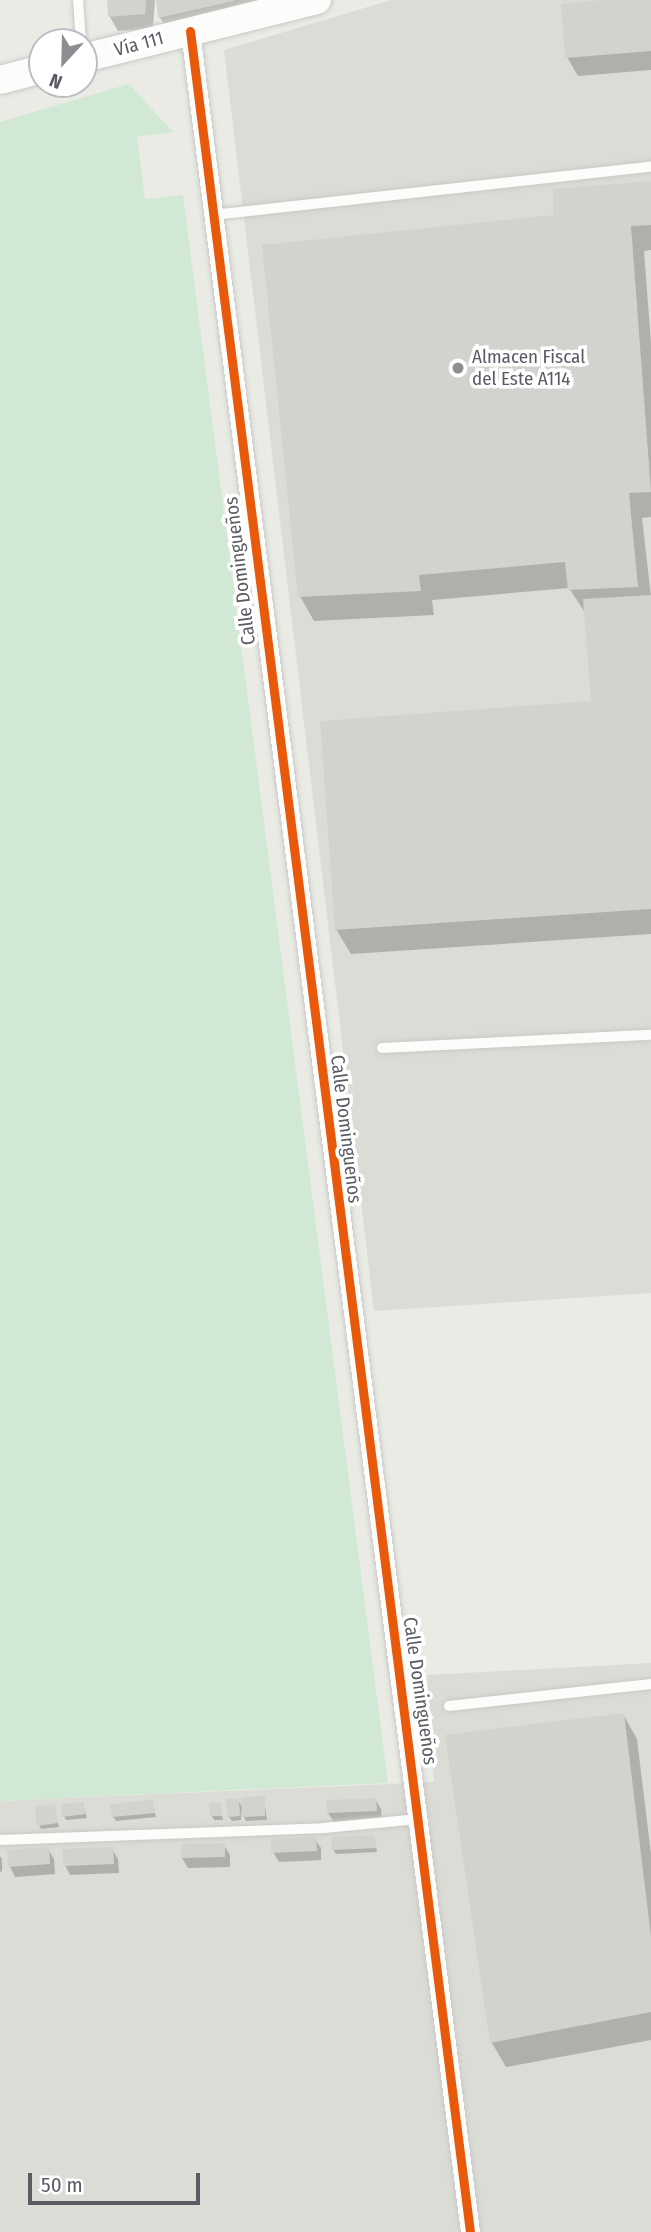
<!DOCTYPE html>
<meta charset="utf-8">
<style>
body{margin:0}
#map{position:relative;width:651px;height:2232px;overflow:hidden;background:#ebebe5;font-family:"Fira Sans Condensed",sans-serif}
div>[style]{position:absolute}
[style*='--x']{left:calc(var(--x)*1px);top:calc(var(--y)*1px);width:calc(var(--w)*1px);rotate:calc(var(--a)*1deg)}
.industrial>*{inset:0;background:#dcdcd6}
.green>*{inset:0;background:#d1e9d4}
.shadow>*{inset:0;background:#0003}
.building>*{inset:0;background:#d3d2cf}
.roads{filter:drop-shadow(0 0 2px #c8c9c7) drop-shadow(0 0 2px #c8c9c7)}
.service>*{height:10px;margin:-5px;padding:0 5px;transform-origin:5px;border-radius:5px;background:#fcfcfb}
.minor>*{height:19px;margin:-9.5px;padding:0 9.5px;transform-origin:9.5px;border-radius:9.5px;background:#fcfcfb}
.secondary>*{height:28px;margin:-14px;padding:0 14px;transform-origin:14px;border-radius:14px;background:#fcfcfb}
.cycleway>*{height:9px;margin:-4.5px;padding:0 4.5px;transform-origin:4.5px;border-radius:4.5px;background:#e8590c}
.dots>*{width:19px;height:19px;translate:-50% -50%;box-sizing:border-box;border:4px solid #fff;border-radius:50%}
span{translate:-50% -50%;white-space:nowrap;text-align:center;line-height:1.15;-webkit-text-stroke:7px #fff;paint-order:stroke}
.street-label{font-size:19px;color:#5a5c64}
.poi-label{font-size:19px;color:#5a5c64}
.left{translate:0 -50%;text-align:left}
.north{position:absolute;left:28px;top:28px;width:70px;height:70px;box-sizing:border-box;background:#fff;border:2px solid #bdbec1;border-radius:50%;rotate:202deg;font-size:19px;font-weight:700;line-height:28px;text-align:center;color:#5a5c64}
.north::after{content:'';display:block;margin:auto;width:24px;height:32px;background:#8d8e91;clip-path:polygon(50% 0,100% 100%,50% 72%,0 100%)}
.scale{position:absolute;left:28px;top:2173px;width:172px;height:32px;box-sizing:border-box;border:4px solid #5a5c64;border-top:0;padding-left:9px;font-size:21px;line-height:24px;white-space:nowrap;color:#5a5c64;-webkit-text-stroke:5px #fff;paint-order:stroke}
</style>
<div id="map">
<div class="industrial">
<i style="clip-path:polygon(391px 0,651px 0,651px 1293px,374px 1311px,224px 50px)"></i>
<i style="clip-path:polygon(651px 1663px,651px 2232px,0 2232px,0 1801px,434px 1782px,427px 1675px)"></i>
</div>
<div class="green">
<i style="clip-path:polygon(129px 84px,173px 132px,137px 137px,145px 199px,183px 195px,388px 1783px,0 1801px,0 122px)"></i>
</div>
<div class="shadow">
<i style="clip-path:polygon(109px 0,155px 0,153px 28px,118px 31px,110px 17px)"></i>
<i style="clip-path:polygon(158px 0,265px 0,166px 27px,160px 18px)"></i>
<i style="clip-path:polygon(620px 0,651px 0,651px 70px,578px 76px,567px 57px)"></i>
<i style="clip-path:polygon(651px 183px,651px 250px,644px 251px,651px 343px,651px 517px,642px 518px,651px 597px,651px 934px,351px 954px,336px 929px,593px 702px,586px 614px,569px 588px,432px 600px,434px 615px,314px 621px,300px 596px,554px 217px)"></i>
<i style="clip-path:polygon(623px 1714px,637px 1739px,651px 1854px,651px 2040px,506px 2067px,492px 2043px)"></i>
<i style="clip-path:polygon(264px 1798px,267px 1820px,246px 1821px,241px 1811px,241px 1820px,232px 1821px,229px 1817px,238px 1800px,244px 1810px)"></i>
<i style="clip-path:polygon(375px 1799px,381px 1809px,382px 1820px,334px 1822px,328px 1813px)"></i>
<i style="clip-path:polygon(152px 1802px,156px 1817px,116px 1821px,113px 1816px)"></i>
<i style="clip-path:polygon(83px 1804px,87px 1818px,66px 1820px,64px 1816px)"></i>
<i style="clip-path:polygon(220px 1805px,223px 1820px,214px 1820px,212px 1816px)"></i>
<i style="clip-path:polygon(54px 1806px,59px 1827px,41px 1829px,39px 1825px)"></i>
<i style="clip-path:polygon(374px 1836px,377px 1852px,336px 1854px,333px 1849px)"></i>
<i style="clip-path:polygon(315px 1839px,321px 1848px,321px 1860px,279px 1862px,273px 1852px)"></i>
<i style="clip-path:polygon(224px 1845px,230px 1855px,230px 1867px,188px 1868px,182px 1858px)"></i>
<i style="clip-path:polygon(48px 1849px,54px 1859px,55px 1874px,15px 1877px,10px 1867px)"></i>
<i style="clip-path:polygon(112px 1849px,118px 1859px,119px 1873px,70px 1875px,65px 1865px)"></i>
<i style="clip-path:polygon(0 1856px,2px 1859px,2px 1871px,0 1872px)"></i>
</div>
<div class="building">
<i style="clip-path:polygon(107px 0,146px 0,145px 14px,108px 17px)"></i>
<i style="clip-path:polygon(156px 0,234px 0,234px 1px,158px 18px)"></i>
<i style="clip-path:polygon(601px 0,651px 0,651px 51px,565px 58px,561px 4px)"></i>
<i style="clip-path:polygon(651px 181px,651px 225px,631px 226px,651px 492px,629px 493px,638px 587px,568px 590px,565px 562px,419px 575px,421px 591px,298px 597px,262px 245px,553px 215px,553px 189px)"></i>
<i style="clip-path:polygon(651px 595px,651px 909px,335px 930px,320px 721px,591px 701px,583px 599px)"></i>
<i style="clip-path:polygon(624px 1713px,651px 1937px,651px 2012px,490px 2043px,445px 1735px)"></i>
<i style="clip-path:polygon(265px 1796px,265px 1816px,242px 1817px,241px 1797px)"></i>
<i style="clip-path:polygon(239px 1798px,240px 1816px,227px 1817px,226px 1799px)"></i>
<i style="clip-path:polygon(376px 1798px,377px 1811px,327px 1813px,326px 1800px)"></i>
<i style="clip-path:polygon(153px 1800px,155px 1813px,112px 1817px,110px 1804px)"></i>
<i style="clip-path:polygon(84px 1802px,85px 1814px,62px 1817px,61px 1804px)"></i>
<i style="clip-path:polygon(209px 1803px,221px 1803px,222px 1816px,210px 1816px)"></i>
<i style="clip-path:polygon(55px 1804px,58px 1823px,37px 1826px,35px 1807px)"></i>
<i style="clip-path:polygon(375px 1835px,376px 1848px,332px 1850px,331px 1837px)"></i>
<i style="clip-path:polygon(316px 1837px,317px 1851px,271px 1853px,271px 1839px)"></i>
<i style="clip-path:polygon(225px 1843px,225px 1857px,181px 1858px,181px 1844px)"></i>
<i style="clip-path:polygon(49px 1847px,50px 1864px,8px 1867px,7px 1850px)"></i>
<i style="clip-path:polygon(113px 1847px,114px 1864px,63px 1866px,62px 1849px)"></i>
</div>
<div class="roads">
<div class="service">
<i style="--x:78;--y:0;--w:42;--a:85.9"></i>
<i style="--x:213;--y:215;--w:441;--a:-6.3"></i>
<i style="--x:382;--y:1048;--w:269;--a:-2.8"></i>
<i style="--x:449;--y:1706;--w:203;--a:-6.2"></i>
<i style="--x:0;--y:1840;--w:324;--a:-2.1"></i>
<i style="--x:324;--y:1828;--w:95;--a:-5.4"></i>
</div>
<div class="minor">
<i style="--x:190;--y:31;--w:2219;--a:82.75"></i>
</div>
<div class="secondary">
<i style="--x:84;--y:58;--w:240;--a:-14"></i>
<i style="--x:0;--y:80;--w:43;--a:-14.7"></i>
</div>
</div>
<div class="cycleway">
<i style="--x:190;--y:31;--w:2219;--a:82.75"></i>
</div>
<div class="dots">
<i style="left:458px;top:368px;background:#8d8e91"></i>
</div>
<div class="street-label">
<span style="left:139px;top:44px;rotate:-15deg">Vía 111</span>
<span style="left:240px;top:571px;rotate:-97deg">Calle Domingueños</span>
<span style="left:346px;top:1129px;rotate:83deg">Calle Domingueños</span>
<span style="left:420px;top:1691px;rotate:82deg">Calle Domingueños</span>
</div>
<div class="poi-label">
<span class="left" style="left:472px;top:368px">Almacen Fiscal<br>del Este A114</span>
</div>
<div class="north">N</div>
<div class="scale">50 m</div>
</div>
